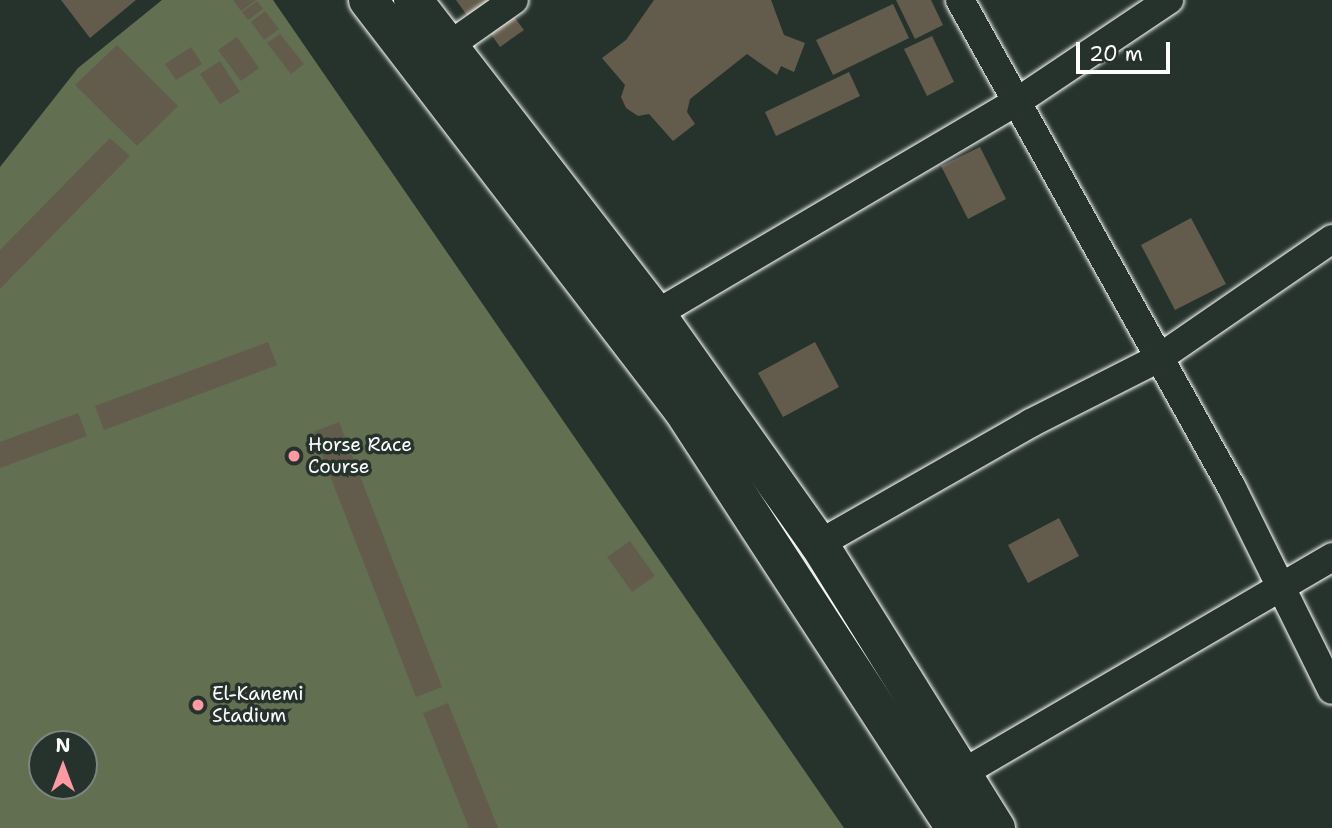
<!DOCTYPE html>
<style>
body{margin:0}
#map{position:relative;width:1332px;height:828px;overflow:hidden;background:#26332d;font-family:"Shantell Sans",sans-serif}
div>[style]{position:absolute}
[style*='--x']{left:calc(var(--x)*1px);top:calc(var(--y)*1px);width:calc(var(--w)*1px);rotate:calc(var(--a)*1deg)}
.green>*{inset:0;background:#627051}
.building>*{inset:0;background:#635c4c}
.roads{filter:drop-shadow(0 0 2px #fff) drop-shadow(0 0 2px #fff)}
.street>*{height:28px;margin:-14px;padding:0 14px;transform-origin:14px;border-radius:14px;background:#26332d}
.primary>*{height:38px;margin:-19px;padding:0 19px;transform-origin:19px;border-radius:19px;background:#26332d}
.dots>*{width:19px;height:19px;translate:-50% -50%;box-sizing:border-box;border:4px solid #26332d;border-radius:50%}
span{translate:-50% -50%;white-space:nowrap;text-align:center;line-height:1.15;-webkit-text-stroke:7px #26332d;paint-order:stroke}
.poi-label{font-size:19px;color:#fff}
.left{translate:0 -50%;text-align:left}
.north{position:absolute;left:28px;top:730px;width:70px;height:70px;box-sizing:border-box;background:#26332d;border:2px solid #7d8581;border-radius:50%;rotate:0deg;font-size:19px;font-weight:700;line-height:28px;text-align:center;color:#fff}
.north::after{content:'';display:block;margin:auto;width:24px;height:32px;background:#ff9aa2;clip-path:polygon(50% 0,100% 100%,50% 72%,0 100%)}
.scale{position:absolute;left:1076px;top:42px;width:94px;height:32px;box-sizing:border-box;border:4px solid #fff;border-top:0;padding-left:9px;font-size:21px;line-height:24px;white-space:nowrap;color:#fff;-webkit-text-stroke:5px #26332d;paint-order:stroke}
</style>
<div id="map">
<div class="green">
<i style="clip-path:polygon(evenodd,162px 0,273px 0,844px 828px,0 828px,0 167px,78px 68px,162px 0,42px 744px,84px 744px,84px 786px,42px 786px,42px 744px)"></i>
</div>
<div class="building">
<i style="clip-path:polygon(61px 0,136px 0,90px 38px)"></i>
<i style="clip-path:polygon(233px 0,256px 0,241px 11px)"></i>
<i style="clip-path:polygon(456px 0,500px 0,471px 21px)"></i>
<i style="clip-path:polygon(654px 0,771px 0,784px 35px,805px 43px,794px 72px,781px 66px,777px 75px,747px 54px,690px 99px,687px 112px,695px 124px,673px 141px,649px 114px,638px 116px,626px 108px,621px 97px,625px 85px,602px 58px,626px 40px)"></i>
<i style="clip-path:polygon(896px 0,931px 0,943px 25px,915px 39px)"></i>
<i style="clip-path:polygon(257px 1px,263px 9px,248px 20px,242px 12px)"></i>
<i style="clip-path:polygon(893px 4px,909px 38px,833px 75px,816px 40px)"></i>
<i style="clip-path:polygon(509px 10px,524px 30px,500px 47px,486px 27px)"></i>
<i style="clip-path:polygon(265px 11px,279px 29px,264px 40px,251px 22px)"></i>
<i style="clip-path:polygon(280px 34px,304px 64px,291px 74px,267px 43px)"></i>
<i style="clip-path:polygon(932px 36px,954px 82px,927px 96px,904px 49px)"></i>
<i style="clip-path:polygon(237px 37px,259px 68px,241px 81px,218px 50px)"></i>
<i style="clip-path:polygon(117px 45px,178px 106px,137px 146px,75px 85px)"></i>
<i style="clip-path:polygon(191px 47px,202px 64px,176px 80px,165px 64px)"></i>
<i style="clip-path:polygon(220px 61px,240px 92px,220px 104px,200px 74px)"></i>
<i style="clip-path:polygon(849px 72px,860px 96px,776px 136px,765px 112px)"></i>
<i style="clip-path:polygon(110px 138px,130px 156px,0 289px,0 250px)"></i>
<i style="clip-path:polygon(980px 147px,1006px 199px,968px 219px,941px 166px)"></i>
<i style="clip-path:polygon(1191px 218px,1226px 284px,1175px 310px,1141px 245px)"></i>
<i style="clip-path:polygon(268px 342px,277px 365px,104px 430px,95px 406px)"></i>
<i style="clip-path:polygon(815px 342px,839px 387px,783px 417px,758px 373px)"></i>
<i style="clip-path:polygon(78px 413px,87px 436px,0 468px,0 442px)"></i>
<i style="clip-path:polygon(339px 422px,442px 687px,416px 697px,313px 432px)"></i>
<i style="clip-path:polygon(1059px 518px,1079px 556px,1028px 583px,1008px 545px)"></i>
<i style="clip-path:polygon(630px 541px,655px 576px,632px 592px,607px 557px)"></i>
<i style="clip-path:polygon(448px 703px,498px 828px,469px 828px,423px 713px)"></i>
</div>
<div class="roads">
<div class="street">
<i style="--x:960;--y:0;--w:559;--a:60.87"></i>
<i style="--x:1232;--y:488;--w:225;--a:63.7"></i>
<i style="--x:450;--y:45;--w:78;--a:-35.1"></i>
<i style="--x:656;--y:314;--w:420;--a:-30.5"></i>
<i style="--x:1018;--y:101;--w:182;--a:-33.8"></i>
<i style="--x:819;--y:544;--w:244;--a:-29.7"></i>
<i style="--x:1031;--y:423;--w:144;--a:-26.9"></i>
<i style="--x:1159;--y:358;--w:210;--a:-34.5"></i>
<i style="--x:961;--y:774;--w:430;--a:-30.3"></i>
</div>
<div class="primary">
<i style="--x:368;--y:0;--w:516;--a:52.49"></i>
<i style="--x:682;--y:409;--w:500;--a:56.91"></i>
<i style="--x:413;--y:0;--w:397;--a:52.3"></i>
<i style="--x:656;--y:314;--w:282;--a:54.7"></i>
<i style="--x:819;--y:544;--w:335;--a:58.1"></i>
</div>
</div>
<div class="dots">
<i style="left:294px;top:456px;background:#ff9aa2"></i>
<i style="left:198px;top:705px;background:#ff9aa2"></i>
</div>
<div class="poi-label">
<span class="left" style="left:308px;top:456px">Horse Race<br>Course</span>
<span class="left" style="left:212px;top:705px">El-Kanemi<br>Stadium</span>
</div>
<div class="north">N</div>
<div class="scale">20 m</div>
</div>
